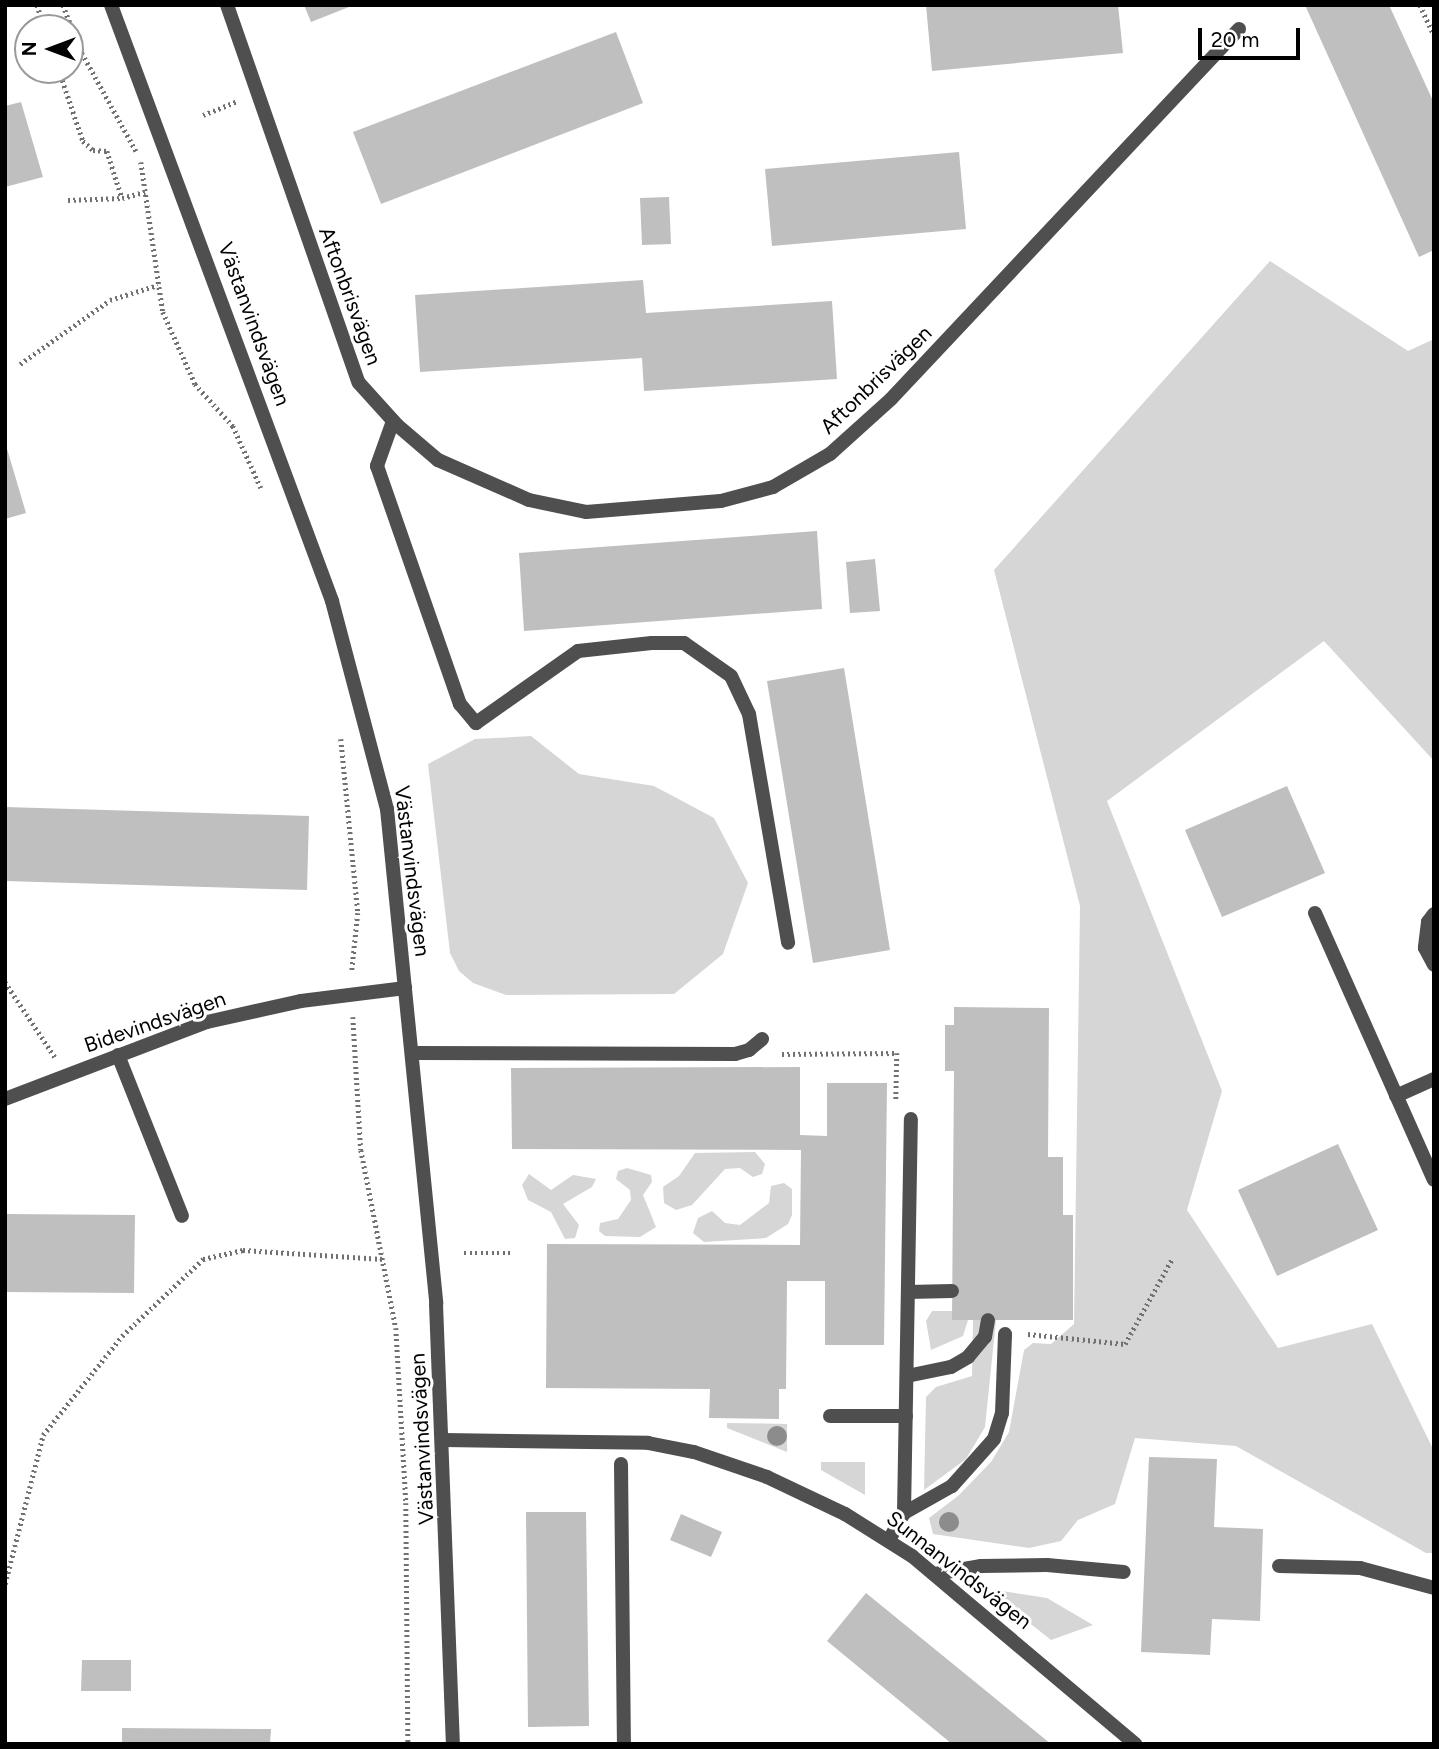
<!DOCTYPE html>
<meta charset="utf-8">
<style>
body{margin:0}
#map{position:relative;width:1439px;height:1749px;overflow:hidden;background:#fff;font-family:Figtree,sans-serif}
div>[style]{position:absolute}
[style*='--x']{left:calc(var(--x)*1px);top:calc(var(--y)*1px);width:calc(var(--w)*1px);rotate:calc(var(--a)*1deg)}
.green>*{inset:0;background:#d6d6d6}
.building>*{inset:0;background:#bfbfbf}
.path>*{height:4.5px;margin-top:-2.25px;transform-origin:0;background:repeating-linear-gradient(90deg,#717171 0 2px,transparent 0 5.5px)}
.service>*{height:14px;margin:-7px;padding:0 7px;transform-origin:7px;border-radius:7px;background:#4f4f4f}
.minor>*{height:14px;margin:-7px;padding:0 7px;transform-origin:7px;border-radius:7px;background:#4f4f4f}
.tertiary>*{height:14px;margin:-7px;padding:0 7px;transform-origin:7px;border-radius:7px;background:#4f4f4f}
.trees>*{width:20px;height:20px;margin:-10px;border-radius:50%;background:#8c8c8c}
span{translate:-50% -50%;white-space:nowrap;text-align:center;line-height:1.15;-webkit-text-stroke:6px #fff;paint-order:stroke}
.street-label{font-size:21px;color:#000}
.frame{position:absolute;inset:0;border:7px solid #000;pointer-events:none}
.north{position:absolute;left:14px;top:14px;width:70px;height:70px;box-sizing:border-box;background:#fff;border:2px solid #999;border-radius:50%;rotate:270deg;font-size:19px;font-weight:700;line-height:28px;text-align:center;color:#000}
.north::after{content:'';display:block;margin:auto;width:24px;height:32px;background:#000;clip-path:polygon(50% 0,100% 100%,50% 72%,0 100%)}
.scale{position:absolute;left:1198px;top:28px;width:102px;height:32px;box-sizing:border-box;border:4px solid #000;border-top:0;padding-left:9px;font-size:21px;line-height:24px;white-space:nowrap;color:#000;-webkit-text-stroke:5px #fff;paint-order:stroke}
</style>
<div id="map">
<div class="green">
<i style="clip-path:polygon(1270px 261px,1408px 351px,1434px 339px,1434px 761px,1324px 641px,1107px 801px,1222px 1091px,1187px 1210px,1278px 1348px,1372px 1324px,1434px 1451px,1434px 1553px,1426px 1553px,1236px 1446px,1135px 1438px,1115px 1504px,1078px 1520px,1061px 1541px,1029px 1548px,933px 1534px,929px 1518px,958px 1496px,991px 1462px,1009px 1432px,1024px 1350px,1033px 1343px,1051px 1344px,1074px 1324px,1080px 906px,994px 570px)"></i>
<i style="clip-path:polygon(531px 736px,579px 774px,654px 786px,714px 818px,748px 883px,723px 954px,674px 994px,506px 995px,473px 983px,459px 971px,450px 953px,428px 764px,475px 739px)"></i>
<i style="clip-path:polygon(755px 1152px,765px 1164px,762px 1174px,753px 1177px,740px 1168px,725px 1169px,692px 1205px,676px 1210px,664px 1203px,663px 1187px,679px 1176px,695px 1153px)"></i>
<i style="clip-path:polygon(627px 1168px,651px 1175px,652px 1182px,643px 1195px,656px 1227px,640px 1237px,605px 1236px,599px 1231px,600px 1223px,618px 1219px,631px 1200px,630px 1190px,616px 1179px,618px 1171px)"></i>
<i style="clip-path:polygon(529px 1174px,551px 1190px,573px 1175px,596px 1179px,592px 1187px,563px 1204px,579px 1225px,575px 1238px,565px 1239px,551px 1212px,528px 1200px,522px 1185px)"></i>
<i style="clip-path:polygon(784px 1183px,792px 1189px,792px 1215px,788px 1224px,766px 1238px,704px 1242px,693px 1233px,698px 1218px,712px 1211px,725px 1223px,740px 1225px,769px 1203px,771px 1186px)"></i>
<i style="clip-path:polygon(932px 1311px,952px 1311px,952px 1319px,968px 1320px,963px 1336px,931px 1350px,926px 1321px)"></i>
<i style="clip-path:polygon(973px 1320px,996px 1320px,985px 1427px,966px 1459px,924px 1490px,926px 1397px,936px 1387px,972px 1376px)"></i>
<i style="clip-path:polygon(727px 1423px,787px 1424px,787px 1452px,727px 1428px)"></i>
<i style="clip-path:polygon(821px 1462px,865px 1462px,865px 1495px,821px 1470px)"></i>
<i style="clip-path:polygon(995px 1590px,1047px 1598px,1093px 1625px,1051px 1640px,993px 1594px)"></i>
</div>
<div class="building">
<i style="clip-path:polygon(304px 5px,354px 5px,311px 22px)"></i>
<i style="clip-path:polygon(926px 5px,1118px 5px,1123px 53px,932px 71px)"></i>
<i style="clip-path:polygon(1305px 5px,1389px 5px,1434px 103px,1434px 250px,1419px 257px)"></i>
<i style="clip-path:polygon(616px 32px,643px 103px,381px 204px,353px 132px)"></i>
<i style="clip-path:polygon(21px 102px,43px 177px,5px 187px,5px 106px)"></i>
<i style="clip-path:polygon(959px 152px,966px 229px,772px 246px,765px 169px)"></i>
<i style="clip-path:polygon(669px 197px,671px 244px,642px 245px,640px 198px)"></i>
<i style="clip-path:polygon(643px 280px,646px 313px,832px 301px,837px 379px,644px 391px,642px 358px,420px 372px,415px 295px)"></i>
<i style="clip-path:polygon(5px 442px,26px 513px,5px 519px)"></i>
<i style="clip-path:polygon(817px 531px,822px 609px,524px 631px,519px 553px)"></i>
<i style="clip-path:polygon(875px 559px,880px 611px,850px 613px,846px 562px)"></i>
<i style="clip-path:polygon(844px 668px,890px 950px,813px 963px,767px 681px)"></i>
<i style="clip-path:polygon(1287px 786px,1325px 873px,1222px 917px,1185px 830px)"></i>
<i style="clip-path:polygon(5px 807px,309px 816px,307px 890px,5px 881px)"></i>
<i style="clip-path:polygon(954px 1007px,1049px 1008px,1048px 1157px,1063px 1157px,1063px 1215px,1073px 1215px,1073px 1320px,952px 1320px,954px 1071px,945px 1071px,945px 1025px,954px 1025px)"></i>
<i style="clip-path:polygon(800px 1067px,800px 1135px,827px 1136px,827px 1083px,887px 1083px,884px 1345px,825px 1345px,825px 1281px,787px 1281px,786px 1389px,779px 1389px,779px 1419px,709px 1418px,710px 1389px,546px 1388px,547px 1244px,800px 1245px,801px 1150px,512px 1149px,511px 1068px)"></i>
<i style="clip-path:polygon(1338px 1144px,1378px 1230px,1277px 1276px,1238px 1190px)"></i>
<i style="clip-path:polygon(5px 1214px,135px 1215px,134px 1293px,5px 1292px)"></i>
<i style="clip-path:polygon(1149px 1457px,1217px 1459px,1214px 1527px,1263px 1529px,1260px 1621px,1212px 1619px,1210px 1655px,1141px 1652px)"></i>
<i style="clip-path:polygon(526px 1512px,586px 1512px,589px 1726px,528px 1727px)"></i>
<i style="clip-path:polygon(681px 1514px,722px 1532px,711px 1557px,670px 1540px)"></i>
<i style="clip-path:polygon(866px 1593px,1051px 1744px,952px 1744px,827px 1641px)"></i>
<i style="clip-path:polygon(82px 1660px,131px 1660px,131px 1691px,81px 1691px)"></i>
<i style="clip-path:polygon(122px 1728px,271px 1729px,270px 1744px,122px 1744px)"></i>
</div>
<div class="path">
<i style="--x:37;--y:5;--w:24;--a:71"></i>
<i style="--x:63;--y:5;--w:52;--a:68.4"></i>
<i style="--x:82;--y:53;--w:112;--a:61.1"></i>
<i style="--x:1420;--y:5;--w:33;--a:65"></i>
<i style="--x:59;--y:70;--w:75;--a:71.3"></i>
<i style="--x:83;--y:141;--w:13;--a:42"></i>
<i style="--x:93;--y:150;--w:14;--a:4"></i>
<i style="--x:107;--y:151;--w:49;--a:72.3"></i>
<i style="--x:203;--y:115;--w:37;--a:-22"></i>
<i style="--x:141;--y:162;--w:152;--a:81.7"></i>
<i style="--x:163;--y:312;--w:79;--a:66"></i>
<i style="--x:195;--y:384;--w:57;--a:47.9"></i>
<i style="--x:233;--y:426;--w:68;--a:65.7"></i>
<i style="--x:68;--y:200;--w:54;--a:-2.1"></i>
<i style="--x:122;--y:198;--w:24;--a:-15"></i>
<i style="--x:20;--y:364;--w:110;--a:-35.4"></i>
<i style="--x:110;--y:300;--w:50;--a:-17.4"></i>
<i style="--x:341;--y:739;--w:175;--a:84.4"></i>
<i style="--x:358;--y:913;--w:57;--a:96"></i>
<i style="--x:5;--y:982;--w:90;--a:56.3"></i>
<i style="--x:353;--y:1017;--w:133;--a:86.6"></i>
<i style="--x:361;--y:1150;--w:181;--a:78.9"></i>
<i style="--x:396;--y:1328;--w:175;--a:86.7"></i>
<i style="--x:406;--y:1503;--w:241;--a:89.5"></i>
<i style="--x:782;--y:1054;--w:115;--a:-0.5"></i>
<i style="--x:897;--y:1053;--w:48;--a:91.2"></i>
<i style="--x:464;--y:1253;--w:48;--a:0"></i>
<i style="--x:1028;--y:1334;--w:98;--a:5.9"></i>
<i style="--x:1125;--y:1344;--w:97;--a:-61.1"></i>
<i style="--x:5;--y:1584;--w:154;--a:-75.7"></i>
<i style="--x:43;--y:1435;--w:127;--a:-51.4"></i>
<i style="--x:122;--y:1336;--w:112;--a:-43.5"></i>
<i style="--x:203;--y:1259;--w:41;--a:-12.7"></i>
<i style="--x:243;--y:1250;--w:140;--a:3.7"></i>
</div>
<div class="service">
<i style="--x:393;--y:421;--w:48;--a:109.6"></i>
<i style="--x:377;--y:466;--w:252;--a:70.8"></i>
<i style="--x:460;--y:704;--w:25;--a:50"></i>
<i style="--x:476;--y:723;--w:125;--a:-35.2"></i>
<i style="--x:578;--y:651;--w:74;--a:-6.2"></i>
<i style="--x:652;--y:643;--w:32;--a:0"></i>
<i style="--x:684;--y:643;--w:57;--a:35.1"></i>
<i style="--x:731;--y:676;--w:42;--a:64.7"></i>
<i style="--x:749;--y:714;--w:232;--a:80.3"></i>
<i style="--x:1315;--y:913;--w:292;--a:66"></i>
<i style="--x:1434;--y:914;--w:10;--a:127"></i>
<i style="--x:1428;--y:922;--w:26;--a:97"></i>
<i style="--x:1425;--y:948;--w:19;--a:62"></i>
<i style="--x:413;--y:1053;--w:322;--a:0.2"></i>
<i style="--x:735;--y:1054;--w:15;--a:-16"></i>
<i style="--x:749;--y:1050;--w:17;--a:-40"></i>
<i style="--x:118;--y:1055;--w:173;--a:68.3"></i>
<i style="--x:1396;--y:1096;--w:42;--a:-24.1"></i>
<i style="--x:908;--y:1292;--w:44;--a:-1.3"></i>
<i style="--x:907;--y:1376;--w:45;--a:-11.6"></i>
<i style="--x:951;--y:1367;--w:20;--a:-30"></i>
<i style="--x:968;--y:1357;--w:26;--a:-50"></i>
<i style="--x:985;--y:1337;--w:17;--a:-80"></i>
<i style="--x:830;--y:1416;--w:76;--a:0"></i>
<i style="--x:621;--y:1464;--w:280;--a:89.4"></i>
<i style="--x:904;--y:1513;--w:394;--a:-89"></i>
<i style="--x:889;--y:1540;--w:31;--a:-61"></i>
<i style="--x:904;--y:1513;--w:55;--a:-29.4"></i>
<i style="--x:952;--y:1486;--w:63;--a:-48.2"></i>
<i style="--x:994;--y:1439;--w:27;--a:-73"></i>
<i style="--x:1002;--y:1413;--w:79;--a:-87.8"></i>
<i style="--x:1279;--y:1566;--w:81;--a:1.4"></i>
<i style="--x:1360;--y:1568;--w:77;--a:15.1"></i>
<i style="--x:935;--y:1574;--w:47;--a:-9.9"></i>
<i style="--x:981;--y:1566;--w:66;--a:-0.9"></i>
<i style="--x:1047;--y:1565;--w:77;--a:5.2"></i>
</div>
<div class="minor">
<i style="--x:227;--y:5;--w:400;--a:70.8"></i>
<i style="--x:359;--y:383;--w:57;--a:47.9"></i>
<i style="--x:397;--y:425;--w:54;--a:40.5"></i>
<i style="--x:438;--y:460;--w:99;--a:23.7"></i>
<i style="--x:529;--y:500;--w:58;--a:11.9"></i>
<i style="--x:586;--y:512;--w:135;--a:-4.7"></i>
<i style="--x:721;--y:501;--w:54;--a:-15.1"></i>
<i style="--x:773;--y:487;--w:66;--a:-30.1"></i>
<i style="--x:830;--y:454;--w:82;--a:-42"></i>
<i style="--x:891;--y:399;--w:508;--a:-46.76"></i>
<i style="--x:5;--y:1099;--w:216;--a:-20.9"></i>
<i style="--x:207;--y:1022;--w:96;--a:-12.6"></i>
<i style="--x:301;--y:1001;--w:105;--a:-7.1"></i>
<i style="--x:444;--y:1440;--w:204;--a:0.8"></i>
<i style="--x:648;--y:1443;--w:47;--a:11.1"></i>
<i style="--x:694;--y:1452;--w:77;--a:18.9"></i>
<i style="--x:767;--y:1477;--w:86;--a:25.4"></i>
<i style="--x:845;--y:1514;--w:79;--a:32.1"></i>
<i style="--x:912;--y:1556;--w:292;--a:40.1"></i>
</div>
<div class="tertiary">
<i style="--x:111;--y:5;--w:636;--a:69.65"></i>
<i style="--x:332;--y:601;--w:215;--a:75.2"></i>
<i style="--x:387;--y:809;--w:497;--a:84.3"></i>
<i style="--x:436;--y:1304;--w:440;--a:87.8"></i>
</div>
<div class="trees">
<i style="left:777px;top:1436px"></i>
<i style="left:949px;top:1522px"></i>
</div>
<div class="street-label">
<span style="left:350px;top:296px;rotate:70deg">Aftonbrisvägen</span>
<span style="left:254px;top:324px;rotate:70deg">Västanvindsvägen</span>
<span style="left:876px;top:380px;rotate:-44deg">Aftonbrisvägen</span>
<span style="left:412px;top:871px;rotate:83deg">Västanvindsvägen</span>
<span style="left:155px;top:1022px;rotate:-19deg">Bidevindsvägen</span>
<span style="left:422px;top:1439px;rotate:-93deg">Västanvindsvägen</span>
<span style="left:959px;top:1570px;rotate:38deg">Sunnanvindsvägen</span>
</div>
<div class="frame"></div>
<div class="north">N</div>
<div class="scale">20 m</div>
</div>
